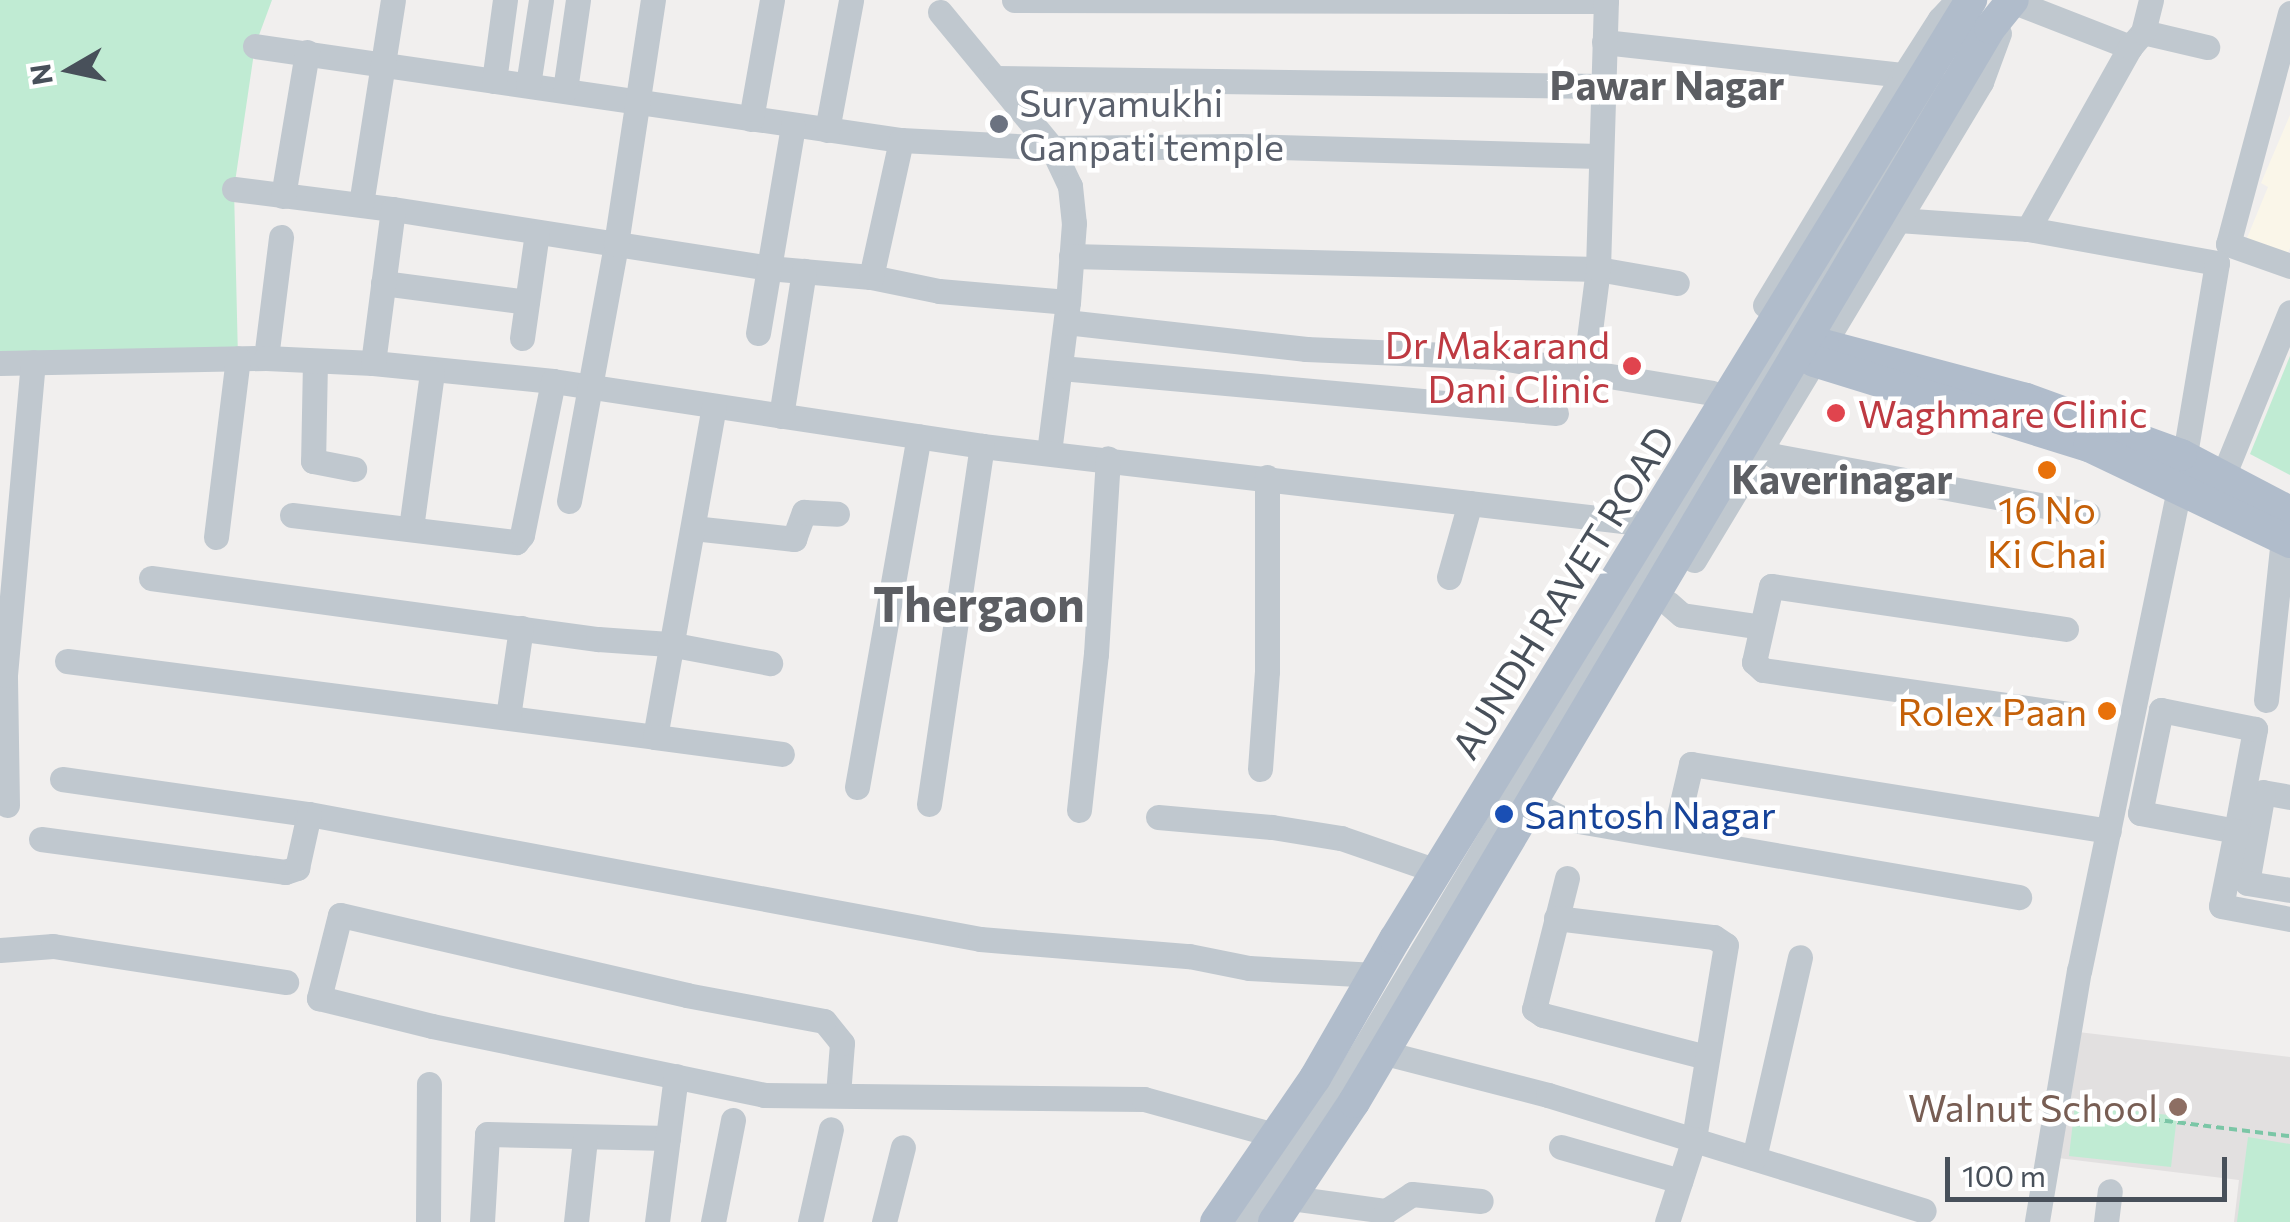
<!DOCTYPE html>
<style>
body{margin:0}
#map{position:relative;width:2290px;height:1222px;overflow:hidden;background:#f1efee;font-family:Commissioner,sans-serif}
div>[style]{position:absolute}
[style*='--x']{left:calc(var(--x)*1px);top:calc(var(--y)*1px);width:calc(var(--w)*1px);rotate:calc(var(--a)*1deg)}
.commercial>*{inset:0;background:#faf6e9}
.education>*{inset:0;background:#e2e0e0}
.green>*{inset:0;background:#c0ebd3}
.path>*{height:4px;margin-top:-2px;transform-origin:0;background:repeating-linear-gradient(90deg,#7bc6a6 0 8px,transparent 0 13px)}
.minor>*{height:25px;margin:-12.5px;padding:0 12.5px;transform-origin:12.5px;border-radius:12.5px;background:#c0c8cf}
.major>*{height:32px;margin:-16px;padding:0 16px;transform-origin:16px;border-radius:16px;background:#b0bccb}
.dots>*{width:28px;height:28px;translate:-50% -50%;box-sizing:border-box;border:5px solid #fff;border-radius:50%}
span{translate:-50% -50%;white-space:nowrap;text-align:center;line-height:1.15;-webkit-text-stroke:9px #fff;paint-order:stroke}
.worship-label{font-size:38px;color:#5b616d}
.left{translate:0 -50%;text-align:left}
.health-label{font-size:38px;color:#be3a42}
.right{translate:-100% -50%;text-align:right}
.food-label{font-size:38px;color:#c56008}
.street-label{font-size:38px;color:#48505a}
.transit-label{font-size:38px;color:#164399}
.education-label{font-size:38px;color:#785e54}
.neighbourhood-label{font-size:40px;color:#5c5e63;font-weight:700}
.district-label{font-size:48px;color:#5c5e63;font-weight:700}
.north{position:absolute;left:20px;top:20px;width:100px;height:100px;-webkit-text-stroke:8px #fff;paint-order:stroke;rotate:261deg;font-size:28px;font-weight:700;line-height:40px;text-align:center;color:#48505a}
.north::after{content:'';display:block;margin:auto;width:35px;height:45px;background:#48505a;clip-path:polygon(50% 0,100% 100%,50% 72%,0 100%)}
.scale{position:absolute;left:1945px;top:1157px;width:282px;height:45px;box-sizing:border-box;border:5px solid #48505a;border-top:0;padding-left:12px;font-size:30px;line-height:35px;white-space:nowrap;color:#48505a;-webkit-text-stroke:8px #fff;paint-order:stroke}
</style>
<div id="map">
<div class="commercial">
<i style="clip-path:polygon(2290px 115px,2290px 248px,2287px 255px,2247px 238px,2268px 187px,2261px 183px)"></i>
</div>
<div class="education">
<i style="clip-path:polygon(2078px 1032px,2290px 1057px,2290px 1222px,2234px 1222px,2239px 1180px,2058px 1158px)"></i>
</div>
<div class="green">
<i style="clip-path:polygon(0 0,272px 0,255px 46px,234px 189px,238px 358px,0 355px)"></i>
<i style="clip-path:polygon(2290px 356px,2290px 475px,2250px 454px)"></i>
<i style="clip-path:polygon(2075px 1104px,2177px 1116px,2171px 1167px,2069px 1156px)"></i>
<i style="clip-path:polygon(2248px 1137px,2290px 1144px,2290px 1222px,2237px 1222px)"></i>
</div>
<div class="path">
<i style="--x:2127;--y:1108;--w:8;--a:97"></i>
<i style="--x:2126;--y:1116;--w:165;--a:7"></i>
</div>
<div class="minor">
<i style="--x:1014;--y:0;--w:592;--a:0.1"></i>
<i style="--x:2012;--y:1;--w:127;--a:21.3"></i>
<i style="--x:940;--y:12;--w:176;--a:50.5"></i>
<i style="--x:1052;--y:148;--w:42;--a:64.7"></i>
<i style="--x:1070;--y:186;--w:37;--a:84"></i>
<i style="--x:1074;--y:223;--w:79;--a:94.3"></i>
<i style="--x:1068;--y:302;--w:152;--a:97.2"></i>
<i style="--x:2290;--y:13;--w:239;--a:105"></i>
<i style="--x:2228;--y:244;--w:66;--a:19.5"></i>
<i style="--x:2143;--y:32;--w:66;--a:13.2"></i>
<i style="--x:1604;--y:42;--w:302;--a:6.3"></i>
<i style="--x:255;--y:46;--w:653;--a:8.28"></i>
<i style="--x:901;--y:140;--w:151;--a:3"></i>
<i style="--x:1052;--y:148;--w:188;--a:-0.6"></i>
<i style="--x:1240;--y:146;--w:359;--a:1.6"></i>
<i style="--x:995;--y:78;--w:607;--a:0.76"></i>
<i style="--x:494;--y:81;--w:82;--a:-82.3"></i>
<i style="--x:528;--y:85;--w:86;--a:-81.3"></i>
<i style="--x:565;--y:90;--w:91;--a:-81.8"></i>
<i style="--x:751;--y:119;--w:121;--a:-80"></i>
<i style="--x:827;--y:130;--w:132;--a:-79.5"></i>
<i style="--x:234;--y:189;--w:160;--a:7.2"></i>
<i style="--x:393;--y:209;--w:380;--a:8.9"></i>
<i style="--x:768;--y:268;--w:103;--a:5"></i>
<i style="--x:871;--y:277;--w:69;--a:11.6"></i>
<i style="--x:939;--y:291;--w:129;--a:4.9"></i>
<i style="--x:283;--y:196;--w:146;--a:-80.5"></i>
<i style="--x:361;--y:204;--w:206;--a:-81.1"></i>
<i style="--x:1898;--y:220;--w:130;--a:4"></i>
<i style="--x:2028;--y:229;--w:192;--a:10.2"></i>
<i style="--x:2217;--y:263;--w:229;--a:99.5"></i>
<i style="--x:2179;--y:489;--w:491;--a:101.7"></i>
<i style="--x:2079;--y:970;--w:255;--a:99.5"></i>
<i style="--x:2028;--y:229;--w:209;--a:-60.7"></i>
<i style="--x:2130;--y:47;--w:20;--a:-49"></i>
<i style="--x:2143;--y:32;--w:33;--a:-76"></i>
<i style="--x:1071;--y:256;--w:527;--a:1.41"></i>
<i style="--x:1598;--y:269;--w:80;--a:10"></i>
<i style="--x:871;--y:277;--w:140;--a:-77.6"></i>
<i style="--x:383;--y:283;--w:145;--a:7.5"></i>
<i style="--x:1765;--y:305;--w:269;--a:-58.9"></i>
<i style="--x:1904;--y:75;--w:67;--a:-57.3"></i>
<i style="--x:1940;--y:19;--w:26;--a:-47"></i>
<i style="--x:1066;--y:322;--w:242;--a:6.4"></i>
<i style="--x:1306;--y:349;--w:189;--a:2.4"></i>
<i style="--x:1495;--y:357;--w:220;--a:9.4"></i>
<i style="--x:758;--y:333;--w:210;--a:-80.4"></i>
<i style="--x:522;--y:338;--w:106;--a:-81.9"></i>
<i style="--x:1816;--y:340;--w:9;--a:36"></i>
<i style="--x:1823;--y:345;--w:307;--a:-59"></i>
<i style="--x:1981;--y:82;--w:52;--a:-69.8"></i>
<i style="--x:266;--y:358;--w:122;--a:-82.9"></i>
<i style="--x:315;--y:361;--w:100;--a:91.1"></i>
<i style="--x:313;--y:461;--w:42;--a:11"></i>
<i style="--x:0;--y:363;--w:266;--a:-1.1"></i>
<i style="--x:266;--y:358;--w:107;--a:2.7"></i>
<i style="--x:373;--y:363;--w:181;--a:5.7"></i>
<i style="--x:553;--y:381;--w:434;--a:8.6"></i>
<i style="--x:982;--y:446;--w:654;--a:6.67"></i>
<i style="--x:373;--y:363;--w:155;--a:-82.6"></i>
<i style="--x:1061;--y:368;--w:497;--a:5.2"></i>
<i style="--x:1585;--y:370;--w:102;--a:-82.7"></i>
<i style="--x:1598;--y:269;--w:269;--a:-88.3"></i>
<i style="--x:781;--y:416;--w:147;--a:-81"></i>
<i style="--x:1761;--y:448;--w:16;--a:30"></i>
<i style="--x:1775;--y:456;--w:318;--a:10.5"></i>
<i style="--x:2217;--y:491;--w:193;--a:-67.8"></i>
<i style="--x:569;--y:501;--w:261;--a:-79.6"></i>
<i style="--x:616;--y:244;--w:247;--a:-81.4"></i>
<i style="--x:292;--y:515;--w:226;--a:6.9"></i>
<i style="--x:516;--y:542;--w:9;--a:-49"></i>
<i style="--x:522;--y:535;--w:157;--a:-78.6"></i>
<i style="--x:411;--y:528;--w:157;--a:-82.3"></i>
<i style="--x:693;--y:528;--w:102;--a:6.2"></i>
<i style="--x:794;--y:539;--w:29;--a:-70"></i>
<i style="--x:804;--y:512;--w:33;--a:3"></i>
<i style="--x:216;--y:537;--w:180;--a:-83"></i>
<i style="--x:1694;--y:560;--w:232;--a:-58.9"></i>
<i style="--x:1814;--y:361;--w:8;--a:-150"></i>
<i style="--x:1449;--y:577;--w:77;--a:-74.2"></i>
<i style="--x:151;--y:578;--w:451;--a:7.8"></i>
<i style="--x:598;--y:639;--w:71;--a:4"></i>
<i style="--x:669;--y:644;--w:103;--a:10.7"></i>
<i style="--x:1668;--y:603;--w:18;--a:41"></i>
<i style="--x:1682;--y:615;--w:80;--a:8.6"></i>
<i style="--x:2066;--y:629;--w:298;--a:-171.7"></i>
<i style="--x:1771;--y:586;--w:78;--a:102.6"></i>
<i style="--x:1754;--y:662;--w:12;--a:42"></i>
<i style="--x:1763;--y:670;--w:310;--a:8.2"></i>
<i style="--x:67;--y:661;--w:593;--a:7.36"></i>
<i style="--x:655;--y:737;--w:335;--a:-79.9"></i>
<i style="--x:2266;--y:700;--w:163;--a:-84"></i>
<i style="--x:508;--y:717;--w:90;--a:-81.7"></i>
<i style="--x:655;--y:737;--w:128;--a:7.6"></i>
<i style="--x:1260;--y:769;--w:98;--a:-85.9"></i>
<i style="--x:1267;--y:671;--w:194;--a:-90"></i>
<i style="--x:62;--y:779;--w:249;--a:8.1"></i>
<i style="--x:309;--y:814;--w:683;--a:10.55"></i>
<i style="--x:980;--y:939;--w:210;--a:4.7"></i>
<i style="--x:1189;--y:956;--w:61;--a:11.3"></i>
<i style="--x:1249;--y:968;--w:127;--a:3.2"></i>
<i style="--x:857;--y:787;--w:356;--a:-80"></i>
<i style="--x:2290;--y:797;--w:27;--a:-170"></i>
<i style="--x:2263;--y:792;--w:92;--a:100"></i>
<i style="--x:2247;--y:883;--w:44;--a:9.2"></i>
<i style="--x:1530;--y:802;--w:35;--a:27"></i>
<i style="--x:1561;--y:818;--w:465;--a:9.8"></i>
<i style="--x:929;--y:804;--w:362;--a:-81.6"></i>
<i style="--x:7;--y:805;--w:130;--a:-90.9"></i>
<i style="--x:5;--y:675;--w:314;--a:-84.9"></i>
<i style="--x:1079;--y:810;--w:157;--a:-83.8"></i>
<i style="--x:1096;--y:654;--w:196;--a:-86.5"></i>
<i style="--x:1158;--y:817;--w:114;--a:5"></i>
<i style="--x:1272;--y:827;--w:70;--a:9.1"></i>
<i style="--x:1341;--y:838;--w:102;--a:19"></i>
<i style="--x:2236;--y:831;--w:104;--a:-79.4"></i>
<i style="--x:2255;--y:729;--w:96;--a:-168.6"></i>
<i style="--x:2161;--y:710;--w:105;--a:101.5"></i>
<i style="--x:2140;--y:813;--w:98;--a:10.6"></i>
<i style="--x:2236;--y:831;--w:76;--a:101.3"></i>
<i style="--x:2221;--y:906;--w:70;--a:10.7"></i>
<i style="--x:1674;--y:837;--w:75;--a:-76.9"></i>
<i style="--x:1691;--y:764;--w:423;--a:9.1"></i>
<i style="--x:41;--y:839;--w:246;--a:7.7"></i>
<i style="--x:285;--y:872;--w:13;--a:-18"></i>
<i style="--x:297;--y:868;--w:55;--a:-77.5"></i>
<i style="--x:1567;--y:878;--w:135;--a:104.1"></i>
<i style="--x:1534;--y:1009;--w:11;--a:34"></i>
<i style="--x:1543;--y:1015;--w:168;--a:14.4"></i>
<i style="--x:1556;--y:918;--w:159;--a:6.9"></i>
<i style="--x:1714;--y:937;--w:14;--a:34"></i>
<i style="--x:1726;--y:945;--w:197;--a:99.4"></i>
<i style="--x:1694;--y:1139;--w:87;--a:108"></i>
<i style="--x:0;--y:950;--w:53;--a:-4.3"></i>
<i style="--x:53;--y:946;--w:236;--a:8.8"></i>
<i style="--x:1381;--y:1052;--w:172;--a:14.4"></i>
<i style="--x:1548;--y:1095;--w:393;--a:17.1"></i>
<i style="--x:838;--y:1095;--w:52;--a:-85.6"></i>
<i style="--x:842;--y:1043;--w:28;--a:-129"></i>
<i style="--x:824;--y:1021;--w:139;--a:-169.3"></i>
<i style="--x:687;--y:995;--w:356;--a:-167"></i>
<i style="--x:340;--y:915;--w:86;--a:104.2"></i>
<i style="--x:319;--y:998;--w:116;--a:13.9"></i>
<i style="--x:432;--y:1026;--w:339;--a:11.7"></i>
<i style="--x:764;--y:1095;--w:380;--a:0.6"></i>
<i style="--x:1144;--y:1099;--w:139;--a:15.4"></i>
<i style="--x:1561;--y:1147;--w:124;--a:15.9"></i>
<i style="--x:1754;--y:1158;--w:206;--a:-77.1"></i>
<i style="--x:1291;--y:1198;--w:96;--a:7.8"></i>
<i style="--x:1386;--y:1211;--w:31;--a:-33"></i>
<i style="--x:1412;--y:1194;--w:69;--a:5.8"></i>
<i style="--x:428;--y:1222;--w:138;--a:-89.6"></i>
<i style="--x:482;--y:1222;--w:88;--a:-86.7"></i>
<i style="--x:487;--y:1134;--w:181;--a:1.3"></i>
<i style="--x:576;--y:1222;--w:83;--a:-83.8"></i>
<i style="--x:657;--y:1222;--w:147;--a:-82.6"></i>
<i style="--x:713;--y:1222;--w:104;--a:-78.9"></i>
<i style="--x:810;--y:1222;--w:95;--a:-77.3"></i>
<i style="--x:884;--y:1222;--w:77;--a:-75.8"></i>
<i style="--x:1245;--y:1222;--w:160;--a:-54.4"></i>
<i style="--x:1338;--y:1092;--w:1172;--a:-59.21"></i>
<i style="--x:2106;--y:1222;--w:31;--a:-83"></i>
</div>
<div class="major">
<i style="--x:2290;--y:512;--w:123;--a:-152.4"></i>
<i style="--x:2181;--y:455;--w:165;--a:-160.1"></i>
<i style="--x:2026;--y:399;--w:210;--a:-165.1"></i>
<i style="--x:1823;--y:345;--w:18;--a:119"></i>
<i style="--x:1814;--y:361;--w:288;--a:17.2"></i>
<i style="--x:2089;--y:446;--w:223;--a:25.5"></i>
<i style="--x:1216;--y:1222;--w:175;--a:-55.5"></i>
<i style="--x:1315;--y:1078;--w:160;--a:-60.1"></i>
<i style="--x:1395;--y:939;--w:1102;--a:-58.47"></i>
<i style="--x:1274;--y:1222;--w:144;--a:-56.3"></i>
<i style="--x:1354;--y:1102;--w:1248;--a:-59.37"></i>
<i style="--x:1990;--y:28;--w:36;--a:-51"></i>
</div>
<div class="dots">
<i style="left:999px;top:124px;background:#6b7280"></i>
<i style="left:1632px;top:366px;background:#e0444e"></i>
<i style="left:1836px;top:413px;background:#e0444e"></i>
<i style="left:2047px;top:470px;background:#e8710a"></i>
<i style="left:2107px;top:711px;background:#e8710a"></i>
<i style="left:1504px;top:814px;background:#1a4fb4"></i>
<i style="left:2178px;top:1107px;background:#8d6e63"></i>
</div>
<div class="worship-label">
<span class="left" style="left:1019px;top:124px">Suryamukhi<br>Ganpati temple</span>
</div>
<div class="health-label">
<span class="right" style="left:1610px;top:366px">Dr Makarand<br>Dani Clinic</span>
<span class="left" style="left:1858px;top:413px">Waghmare Clinic</span>
</div>
<div class="food-label">
<span style="left:2047px;top:531px">16 No<br>Ki Chai</span>
<span class="right" style="left:2087px;top:711px">Rolex Paan</span>
</div>
<div class="street-label">
<span style="left:1562px;top:592px;rotate:-58deg">AUNDH RAVET ROAD</span>
</div>
<div class="transit-label">
<span class="left" style="left:1524px;top:814px">Santosh Nagar</span>
</div>
<div class="education-label">
<span class="right" style="left:2158px;top:1107px">Walnut School</span>
</div>
<div class="neighbourhood-label">
<span style="left:1667px;top:84px">Pawar Nagar</span>
<span style="left:1842px;top:478px">Kaverinagar</span>
</div>
<div class="district-label">
<span style="left:979px;top:603px">Thergaon</span>
</div>
<div class="north">N</div>
<div class="scale">100 m</div>
</div>
